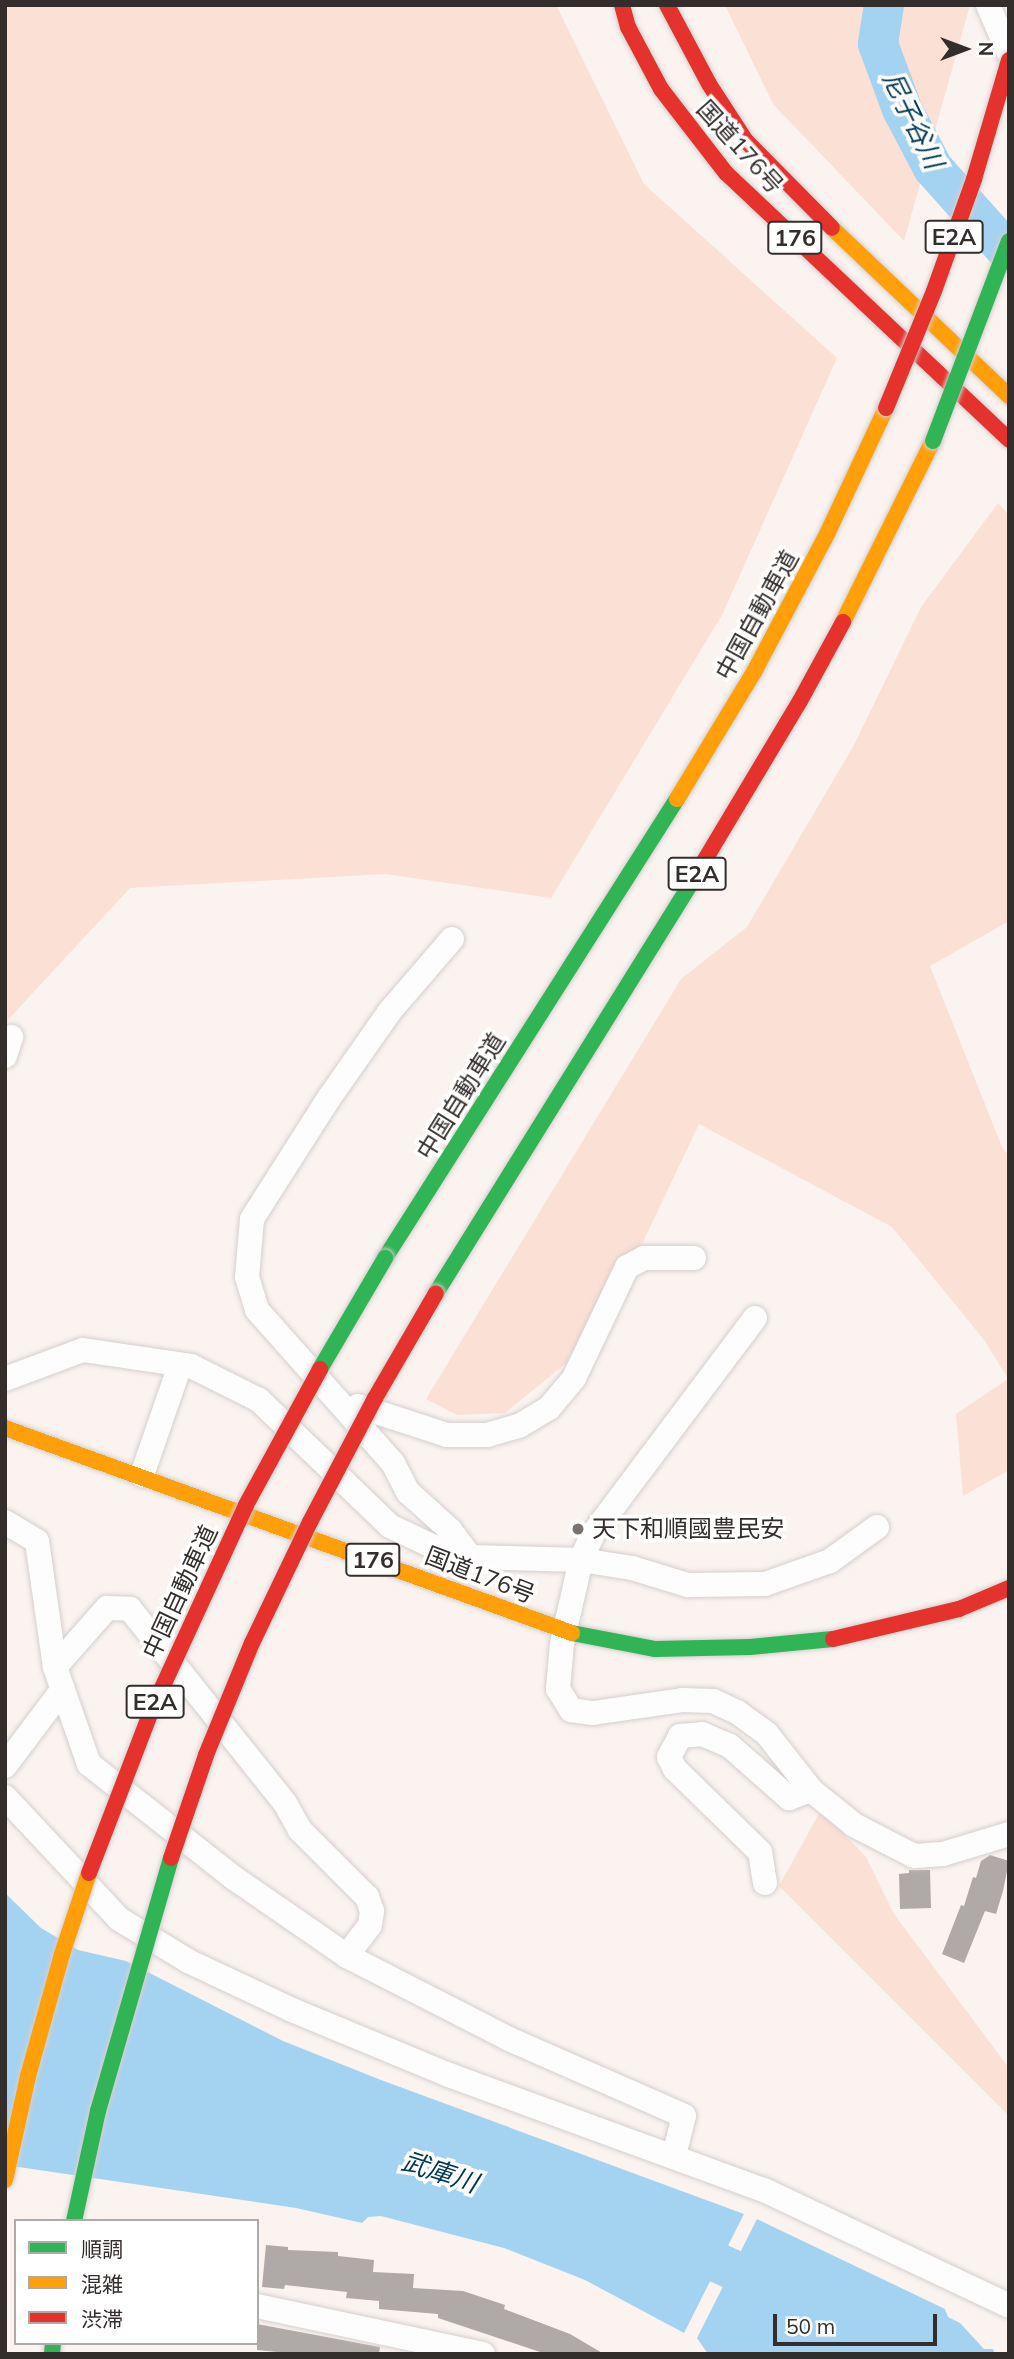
<!DOCTYPE html>
<meta charset="utf-8">
<style>
body{margin:0}
#map{position:relative;width:1014px;height:2359px;overflow:hidden;background:#faf3f0;font-family:Mulish,"Noto Sans JP",sans-serif}
div>[style]{position:absolute}
[style*='--x']{left:calc(var(--x)*1px);top:calc(var(--y)*1px);width:calc(var(--w)*1px);rotate:calc(var(--a)*1deg)}
.green>*{inset:0;background:#fbe0d6}
.water>*{inset:0;background:#a4d2f1}
.river>*{height:40px;margin:-20px;padding:0 20px;transform-origin:20px;border-radius:20px;background:#a4d2f1}
.building>*{inset:0;background:#afaaa7}
.roads{filter:drop-shadow(0 0 2px #d5cfcd) drop-shadow(0 0 2px #d5cfcd)}
.street>*{height:24px;margin:-12px;padding:0 12px;transform-origin:12px;border-radius:12px;background:#fefdfd}
.fast>*{height:16px;margin:-8px;padding:0 8px;transform-origin:8px;border-radius:8px;background:#30b455}
.slow>*{height:16px;margin:-8px;padding:0 8px;transform-origin:8px;border-radius:8px;background:#ff9f0a}
.jam>*{height:16px;margin:-8px;padding:0 8px;transform-origin:8px;border-radius:8px;background:#e5322d}
.bridges{filter:drop-shadow(0 0 2px #d5d1cf) drop-shadow(0 0 2px #d5d1cf)}
.fast-bridge>*{height:16px;margin:-8px;padding:0 8px;transform-origin:8px;border-radius:8px;background:#30b455}
.slow-bridge>*{height:16px;margin:-8px;padding:0 8px;transform-origin:8px;border-radius:8px;background:#ff9f0a}
.jam-bridge>*{height:16px;margin:-8px;padding:0 8px;transform-origin:8px;border-radius:8px;background:#e5322d}
.dots>*{width:19px;height:19px;translate:-50% -50%;box-sizing:border-box;border:4px solid #fff;border-radius:50%}
span{translate:-50% -50%;white-space:nowrap;text-align:center;line-height:1.15;-webkit-text-stroke:7px #fff;paint-order:stroke}
.shield-label span{padding:2px 5px;background:#fff;border:2px solid;border-radius:5px;-webkit-text-stroke-width:0}
.shield-label{font-size:23px;color:#332d2b;font-weight:700}
.street-label{font-size:24px;color:#332d2b}
.poi-label{font-size:24px;color:#332d2b}
.left{translate:0 -50%;text-align:left}
.water-label{font-size:26px;color:#003a58;font-style:italic}
.frame{position:absolute;inset:0;border:7px solid #332d2b;pointer-events:none}
.legend{position:absolute;left:14px;top:2219px;width:245px;height:126px;box-sizing:border-box;background:#fff;border:2px solid #adabaa;margin:0;padding:9px 12px;list-style:none;font-size:21px;color:#332d2b}
.legend li{display:flex;align-items:center;gap:14px;height:35px}
.legend b{width:35px;border:2px solid #adabaa}
.north{position:absolute;left:930px;top:14px;width:70px;height:70px;-webkit-text-stroke:5px #fff;paint-order:stroke;rotate:90deg;font-size:19px;font-weight:700;line-height:28px;text-align:center;color:#332d2b}
.north::after{content:'';display:block;margin:auto;width:24px;height:32px;background:#332d2b;clip-path:polygon(50% 0,100% 100%,50% 72%,0 100%)}
.scale{position:absolute;left:773px;top:2314px;width:164px;height:32px;box-sizing:border-box;border:4px solid #332d2b;border-top:0;padding-left:9px;font-size:21px;line-height:24px;white-space:nowrap;color:#332d2b;-webkit-text-stroke:5px #fff;paint-order:stroke}
</style>
<div id="map">
<div class="green">
<i style="clip-path:polygon(5px 5px,556px 5px,644px 184px,837px 358px,722px 615px,551px 898px,385px 874px,130px 888px,5px 1023px)"></i>
<i style="clip-path:polygon(725px 5px,970px 5px,904px 241px,773px 104px)"></i>
<i style="clip-path:polygon(998px 503px,1009px 515px,1009px 921px,930px 966px,1002px 1147px,1009px 1156px,1009px 1470px,963px 1496px,956px 1414px,1008px 1379px,985px 1341px,892px 1227px,699px 1124px,598px 1337px,505px 1413px,457px 1415px,426px 1399px,681px 979px,747px 927px,854px 745px,921px 607px)"></i>
<i style="clip-path:polygon(821px 1810px,866px 1857px,894px 1914px,1009px 2068px,1009px 2116px,779px 1886px)"></i>
</div>
<div class="water">
<i style="clip-path:polygon(5px 1893px,41px 1928px,78px 1950px,126px 1961px,283px 2041px,381px 2080px,744px 2214px,684px 2333px,585px 2280px,504px 2248px,381px 2216px,368px 2217px,362px 2223px,296px 2208px,5px 2165px)"></i>
<i style="clip-path:polygon(757px 2219px,945px 2309px,948px 2317px,960px 2323px,984px 2349px,993px 2349px,995px 2354px,708px 2354px,697px 2338px)"></i>
</div>
<div class="river">
<i style="--x:884;--y:5;--w:39;--a:99"></i>
<i style="--x:878;--y:44;--w:69;--a:69.7"></i>
<i style="--x:902;--y:109;--w:67;--a:62.3"></i>
<i style="--x:933;--y:168;--w:114;--a:48.2"></i>
<i style="--x:667;--y:2246;--w:49;--a:17.7"></i>
<i style="--x:714;--y:2261;--w:74;--a:24.8"></i>
</div>
<div class="building">
<i style="clip-path:polygon(990px 1855px,1009px 1861px,1003px 1891px,996px 1914px,985px 1911px,964px 1963px,942px 1954px,961px 1905px,964px 1906px,973px 1877px,976px 1878px,981px 1861px)"></i>
<i style="clip-path:polygon(909px 1870px,930px 1870px,931px 1908px,900px 1909px,899px 1874px,909px 1873px)"></i>
<i style="clip-path:polygon(266px 2245px,288px 2247px,288px 2250px,338px 2252px,338px 2256px,374px 2260px,373px 2272px,414px 2274px,413px 2288px,463px 2291px,505px 2305px,504px 2309px,570px 2334px,604px 2354px,546px 2354px,438px 2318px,438px 2314px,379px 2309px,379px 2301px,346px 2298px,347px 2292px,285px 2285px,284px 2289px,262px 2287px)"></i>
<i style="clip-path:polygon(257px 2324px,380px 2347px,379px 2354px,298px 2354px,257px 2350px)"></i>
</div>
<div class="roads">
<div class="street">
<i style="--x:988;--y:5;--w:52;--a:66.4"></i>
<i style="--x:452;--y:939;--w:95;--a:130.7"></i>
<i style="--x:390;--y:1011;--w:106;--a:125"></i>
<i style="--x:329;--y:1098;--w:143;--a:122.5"></i>
<i style="--x:252;--y:1219;--w:58;--a:94.9"></i>
<i style="--x:247;--y:1277;--w:34;--a:73"></i>
<i style="--x:257;--y:1310;--w:205;--a:48.4"></i>
<i style="--x:393;--y:1463;--w:33;--a:63"></i>
<i style="--x:408;--y:1492;--w:57;--a:42.1"></i>
<i style="--x:450;--y:1530;--w:34;--a:53"></i>
<i style="--x:470;--y:1557;--w:111;--a:1.5"></i>
<i style="--x:581;--y:1560;--w:85;--a:102.9"></i>
<i style="--x:562;--y:1643;--w:46;--a:95"></i>
<i style="--x:558;--y:1689;--w:25;--a:58"></i>
<i style="--x:571;--y:1710;--w:22;--a:8"></i>
<i style="--x:593;--y:1713;--w:90;--a:-8.3"></i>
<i style="--x:682;--y:1700;--w:31;--a:2"></i>
<i style="--x:713;--y:1701;--w:26;--a:25"></i>
<i style="--x:737;--y:1712;--w:37;--a:36"></i>
<i style="--x:767;--y:1734;--w:71;--a:51.8"></i>
<i style="--x:811;--y:1790;--w:55;--a:39.1"></i>
<i style="--x:854;--y:1825;--w:68;--a:27.3"></i>
<i style="--x:914;--y:1856;--w:29;--a:-4"></i>
<i style="--x:943;--y:1854;--w:69;--a:-16.9"></i>
<i style="--x:5;--y:1056;--w:20;--a:-72"></i>
<i style="--x:755;--y:1318;--w:270;--a:126.9"></i>
<i style="--x:593;--y:1534;--w:29;--a:115"></i>
<i style="--x:581;--y:1560;--w:52;--a:8.9"></i>
<i style="--x:632;--y:1568;--w:59;--a:16.9"></i>
<i style="--x:688;--y:1585;--w:77;--a:-0.7"></i>
<i style="--x:765;--y:1584;--w:69;--a:-19.5"></i>
<i style="--x:830;--y:1561;--w:58;--a:-35.9"></i>
<i style="--x:5;--y:1379;--w:83;--a:-20.4"></i>
<i style="--x:83;--y:1350;--w:109;--a:8.4"></i>
<i style="--x:191;--y:1366;--w:76;--a:26.6"></i>
<i style="--x:259;--y:1400;--w:182;--a:43.9"></i>
<i style="--x:390;--y:1526;--w:49;--a:25.5"></i>
<i style="--x:434;--y:1547;--w:37;--a:16"></i>
<i style="--x:358;--y:1406;--w:94;--a:18"></i>
<i style="--x:447;--y:1435;--w:40;--a:0"></i>
<i style="--x:487;--y:1435;--w:33;--a:-16"></i>
<i style="--x:519;--y:1426;--w:35;--a:-31"></i>
<i style="--x:549;--y:1408;--w:39;--a:-50"></i>
<i style="--x:574;--y:1378;--w:123;--a:-64.5"></i>
<i style="--x:627;--y:1267;--w:19;--a:-28"></i>
<i style="--x:644;--y:1258;--w:50;--a:0"></i>
<i style="--x:142;--y:1475;--w:116;--a:-70.9"></i>
<i style="--x:5;--y:1522;--w:37;--a:31"></i>
<i style="--x:37;--y:1541;--w:127;--a:81.9"></i>
<i style="--x:55;--y:1667;--w:103;--a:70.7"></i>
<i style="--x:89;--y:1764;--w:184;--a:38.2"></i>
<i style="--x:234;--y:1878;--w:137;--a:34.6"></i>
<i style="--x:347;--y:1956;--w:182;--a:27.1"></i>
<i style="--x:509;--y:2039;--w:191;--a:23.7"></i>
<i style="--x:684;--y:2116;--w:40;--a:104.4"></i>
<i style="--x:55;--y:1667;--w:79;--a:-48.6"></i>
<i style="--x:107;--y:1608;--w:23;--a:2"></i>
<i style="--x:130;--y:1609;--w:248;--a:51.4"></i>
<i style="--x:285;--y:1803;--w:31;--a:61"></i>
<i style="--x:300;--y:1830;--w:95;--a:45"></i>
<i style="--x:367;--y:1897;--w:15;--a:70"></i>
<i style="--x:372;--y:1911;--w:14;--a:98"></i>
<i style="--x:370;--y:1925;--w:39;--a:127"></i>
<i style="--x:5;--y:1766;--w:96;--a:-53"></i>
<i style="--x:5;--y:1797;--w:167;--a:46.9"></i>
<i style="--x:119;--y:1919;--w:81;--a:31.3"></i>
<i style="--x:188;--y:1961;--w:115;--a:25.2"></i>
<i style="--x:292;--y:2010;--w:170;--a:22.5"></i>
<i style="--x:449;--y:2075;--w:335;--a:20.1"></i>
<i style="--x:764;--y:2190;--w:271;--a:25.3"></i>
<i style="--x:765;--y:1883;--w:31;--a:-99"></i>
<i style="--x:760;--y:1852;--w:119;--a:-135.7"></i>
<i style="--x:675;--y:1769;--w:13;--a:-117"></i>
<i style="--x:669;--y:1757;--w:24;--a:-62"></i>
<i style="--x:680;--y:1736;--w:22;--a:-5"></i>
<i style="--x:702;--y:1734;--w:30;--a:23"></i>
<i style="--x:730;--y:1746;--w:79;--a:41.4"></i>
<i style="--x:789;--y:1798;--w:23;--a:-20"></i>
<i style="--x:257;--y:2306;--w:231;--a:12"></i>
</div>
<div class="fast">
<i style="--x:385;--y:1258;--w:544;--a:-57.54"></i>
<i style="--x:436;--y:1293;--w:489;--a:-58.1"></i>
<i style="--x:572;--y:1633;--w:85;--a:10.9"></i>
<i style="--x:655;--y:1649;--w:95;--a:-1.2"></i>
<i style="--x:750;--y:1647;--w:83;--a:-5.5"></i>
<i style="--x:52;--y:2354;--w:11;--a:-85"></i>
</div>
<div class="slow">
<i style="--x:832;--y:228;--w:244;--a:43.5"></i>
<i style="--x:843;--y:622;--w:202;--a:-63.6"></i>
<i style="--x:677;--y:799;--w:149;--a:-58.8"></i>
<i style="--x:754;--y:672;--w:158;--a:-62.1"></i>
<i style="--x:828;--y:532;--w:137;--a:-64.9"></i>
<i style="--x:5;--y:1428;--w:603;--a:19.88"></i>
</div>
<div class="jam">
<i style="--x:622;--y:5;--w:23;--a:75"></i>
<i style="--x:628;--y:27;--w:70;--a:62"></i>
<i style="--x:661;--y:89;--w:106;--a:52.3"></i>
<i style="--x:726;--y:173;--w:389;--a:43.3"></i>
<i style="--x:667;--y:5;--w:89;--a:62"></i>
<i style="--x:709;--y:84;--w:68;--a:57"></i>
<i style="--x:746;--y:141;--w:122;--a:45.3"></i>
<i style="--x:694;--y:878;--w:206;--a:-59.1"></i>
<i style="--x:800;--y:701;--w:90;--a:-61.4"></i>
<i style="--x:833;--y:1639;--w:130;--a:-13.4"></i>
<i style="--x:959;--y:1609;--w:54;--a:-22.8"></i>
</div>
</div>
<div class="bridges">
<div class="fast-bridge">
<i style="--x:933;--y:441;--w:214;--a:-69.2"></i>
<i style="--x:320;--y:1369;--w:129;--a:-59.6"></i>
<i style="--x:74;--y:2221;--w:113;--a:-77.7"></i>
<i style="--x:98;--y:2111;--w:263;--a:-73.9"></i>
</div>
<div class="slow-bridge">
<i style="--x:5;--y:2180;--w:107;--a:-77.5"></i>
<i style="--x:28;--y:2076;--w:127;--a:-74.4"></i>
<i style="--x:62;--y:1954;--w:85;--a:-71.6"></i>
</div>
<div class="jam-bridge">
<i style="--x:886;--y:408;--w:126;--a:-67.7"></i>
<i style="--x:934;--y:291;--w:119;--a:-70.3"></i>
<i style="--x:974;--y:179;--w:124;--a:-73.6"></i>
<i style="--x:171;--y:1858;--w:109;--a:-71.2"></i>
<i style="--x:206;--y:1755;--w:121;--a:-67.7"></i>
<i style="--x:252;--y:1643;--w:134;--a:-64.4"></i>
<i style="--x:310;--y:1522;--w:140;--a:-62.3"></i>
<i style="--x:375;--y:1398;--w:121;--a:-59.8"></i>
<i style="--x:89;--y:1873;--w:170;--a:-69"></i>
<i style="--x:150;--y:1714;--w:230;--a:-65.3"></i>
<i style="--x:246;--y:1505;--w:155;--a:-61.4"></i>
</div>
</div>
<div class="dots">
<i style="left:578px;top:1529px;background:#797270"></i>
</div>
<div class="shield-label">
<span style="left:954px;top:237px">E2A</span>
<span style="left:795px;top:238px">176</span>
<span style="left:697px;top:874px">E2A</span>
<span style="left:373px;top:1560px">176</span>
<span style="left:155px;top:1702px">E2A</span>
</div>
<div class="street-label">
<span style="left:740px;top:147px;rotate:48deg">国道176号</span>
<span style="left:757px;top:615px;rotate:-61deg">中国自動車道</span>
<span style="left:461px;top:1096px;rotate:-58deg">中国自動車道</span>
<span style="left:480px;top:1575px;rotate:21deg">国道176号</span>
<span style="left:180px;top:1592px;rotate:-65deg">中国自動車道</span>
</div>
<div class="poi-label">
<span class="left" style="left:592px;top:1529px">天下和順國豊民安</span>
</div>
<div class="water-label">
<span style="left:913px;top:120px;rotate:64deg">尼子谷川</span>
<span style="left:440px;top:2172px;rotate:18deg">武庫川</span>
</div>
<div class="frame"></div>
<ul class="legend">
<li><b style="height:9px;background:#30b455"></b>順調</li>
<li><b style="height:9px;background:#ff9f0a"></b>混雑</li>
<li><b style="height:9px;background:#e5322d"></b>渋滞</li>
</ul>
<div class="north">N</div>
<div class="scale">50 m</div>
</div>
